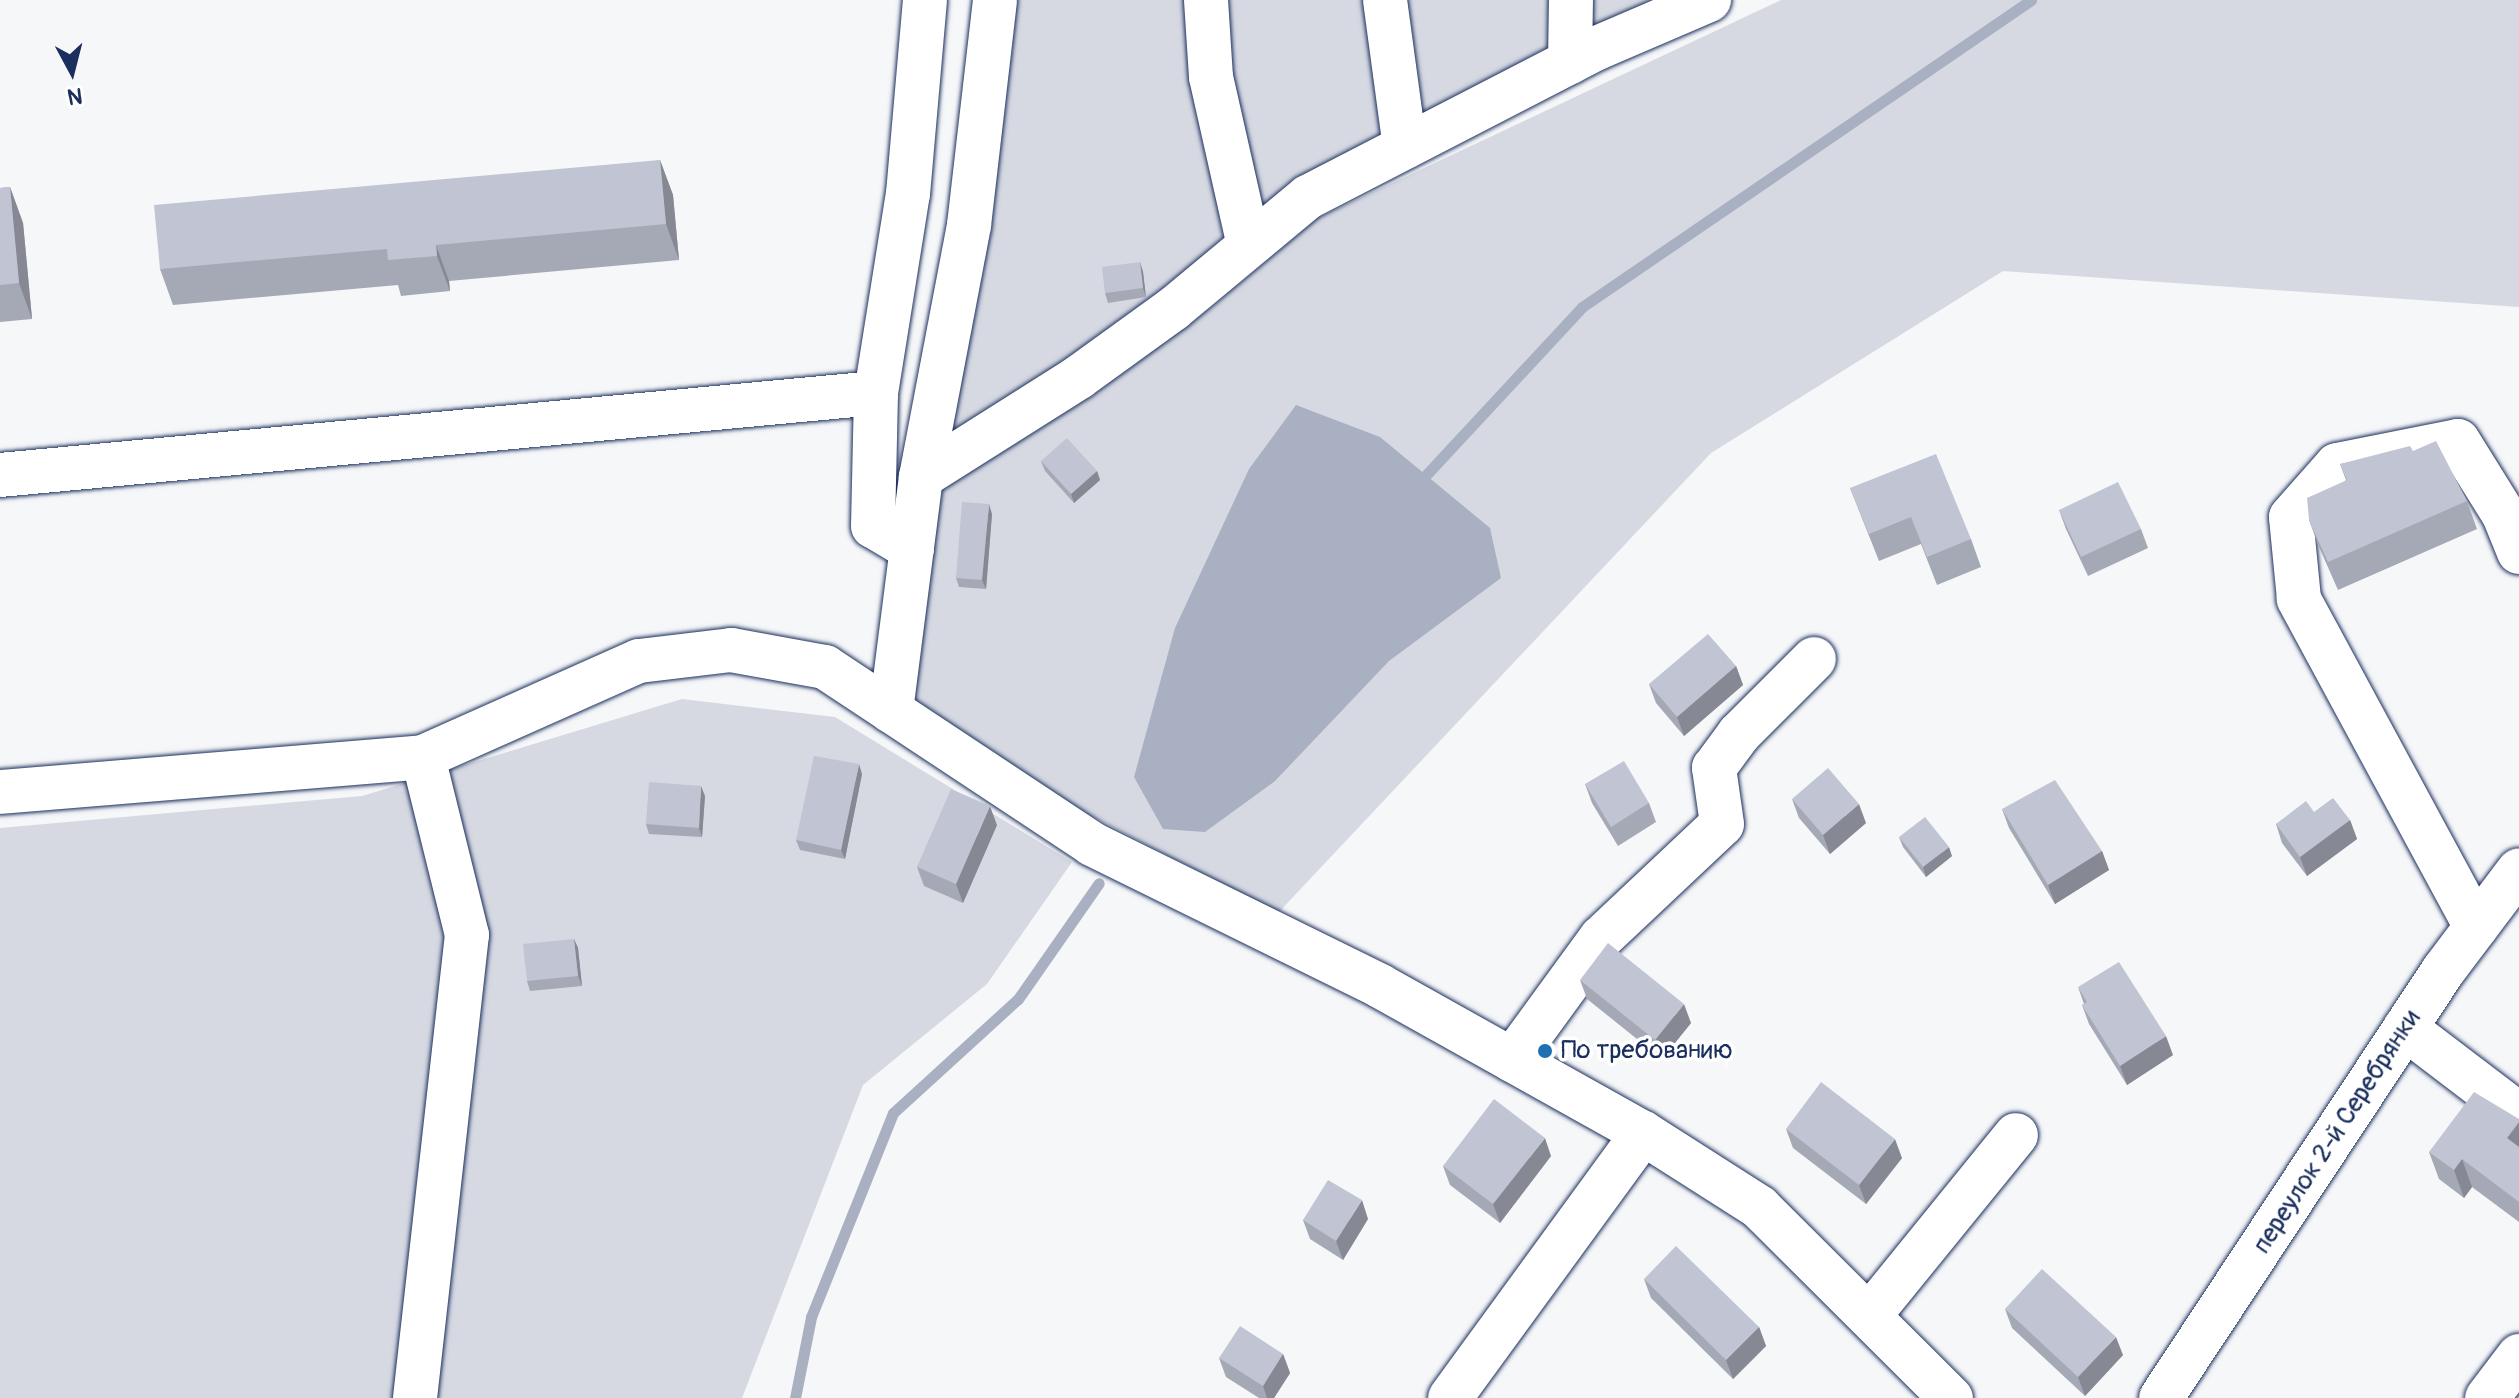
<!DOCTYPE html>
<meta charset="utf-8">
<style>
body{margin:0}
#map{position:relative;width:2519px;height:1398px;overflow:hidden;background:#f6f7f9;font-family:Pangolin,sans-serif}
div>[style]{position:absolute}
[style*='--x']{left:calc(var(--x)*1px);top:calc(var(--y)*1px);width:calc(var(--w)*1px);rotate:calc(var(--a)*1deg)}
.green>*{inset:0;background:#d6d9e2}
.water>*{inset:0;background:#a9b0c1}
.stream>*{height:11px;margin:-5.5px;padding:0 5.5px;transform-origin:5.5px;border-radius:5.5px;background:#a9b0c1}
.roads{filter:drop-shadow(0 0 2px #1b2f5e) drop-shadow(0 0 2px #1b2f5e)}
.minor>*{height:44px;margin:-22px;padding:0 22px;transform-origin:22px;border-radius:22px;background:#fff}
.wall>*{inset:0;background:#a5a9b5}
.shaded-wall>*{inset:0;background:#868994}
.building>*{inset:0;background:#c0c4d3}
.dots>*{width:22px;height:22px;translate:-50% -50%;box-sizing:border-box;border:4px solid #fff;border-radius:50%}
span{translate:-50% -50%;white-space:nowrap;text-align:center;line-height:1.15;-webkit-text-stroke:7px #fff;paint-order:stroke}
.poi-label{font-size:26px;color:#1b2f5e}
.left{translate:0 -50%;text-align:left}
.street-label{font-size:26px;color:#1b2f5e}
.north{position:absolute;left:32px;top:32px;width:80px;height:80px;-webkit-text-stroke:6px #fff;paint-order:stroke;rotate:173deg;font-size:22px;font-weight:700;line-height:32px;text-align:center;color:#1b2f5e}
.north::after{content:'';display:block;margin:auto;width:28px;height:36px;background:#1b2f5e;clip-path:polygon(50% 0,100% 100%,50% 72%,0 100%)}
</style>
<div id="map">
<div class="green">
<i style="clip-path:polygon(1001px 0,1679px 0,1297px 178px,1227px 252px,1208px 310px,1316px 219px,1781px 0,2519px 0,2519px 307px,2003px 271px,1711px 453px,1278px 913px,1040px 789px,907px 703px)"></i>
<i style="clip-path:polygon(682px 699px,835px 717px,1072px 862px,987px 984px,863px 1085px,742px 1398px,0 1398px,0 828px,362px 796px)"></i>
</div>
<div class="water">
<i style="clip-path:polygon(1296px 405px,1380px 437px,1490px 528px,1501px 578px,1389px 661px,1275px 781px,1205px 832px,1163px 829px,1134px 777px,1175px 628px,1249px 469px)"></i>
</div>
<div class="stream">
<i style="--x:1426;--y:475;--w:229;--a:-47.1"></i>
<i style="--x:1582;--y:307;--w:544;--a:-34.36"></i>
<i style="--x:795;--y:1398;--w:83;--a:-78.8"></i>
<i style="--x:811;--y:1317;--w:220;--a:-68.1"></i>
<i style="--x:893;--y:1113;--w:169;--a:-42.4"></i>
<i style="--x:1018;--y:999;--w:141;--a:-55.1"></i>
</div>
<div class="roads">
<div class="minor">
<i style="--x:1206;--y:0;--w:77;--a:86.3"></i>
<i style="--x:1211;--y:77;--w:172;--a:77.3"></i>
<i style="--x:1385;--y:0;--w:148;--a:82.3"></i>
<i style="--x:1570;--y:62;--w:62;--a:-89.1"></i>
<i style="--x:0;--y:475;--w:880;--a:-5.35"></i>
<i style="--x:921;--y:477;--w:257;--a:-79.2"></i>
<i style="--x:969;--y:225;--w:226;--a:-83.4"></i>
<i style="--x:912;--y:549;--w:45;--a:-149.5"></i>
<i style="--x:873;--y:526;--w:133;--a:-88.7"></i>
<i style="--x:876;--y:393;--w:202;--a:-80.9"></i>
<i style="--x:908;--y:194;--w:195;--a:-85"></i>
<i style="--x:891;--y:711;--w:236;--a:-82.7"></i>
<i style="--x:921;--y:477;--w:187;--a:-32.3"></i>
<i style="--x:1079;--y:377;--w:116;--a:-35.9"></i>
<i style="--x:1173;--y:309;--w:175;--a:-39.7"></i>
<i style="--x:1308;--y:197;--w:325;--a:-27.3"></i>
<i style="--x:1597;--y:48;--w:122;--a:-23.2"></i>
<i style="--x:0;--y:792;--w:424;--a:-4.7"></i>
<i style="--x:423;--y:757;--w:236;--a:-24"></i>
<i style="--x:639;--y:661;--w:93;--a:-6.8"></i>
<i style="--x:731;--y:650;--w:96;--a:10.3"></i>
<i style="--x:825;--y:667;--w:320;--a:33.5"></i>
<i style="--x:1092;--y:844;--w:321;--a:26.2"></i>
<i style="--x:1380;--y:986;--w:301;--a:29.2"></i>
<i style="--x:1643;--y:1133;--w:138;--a:32.5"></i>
<i style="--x:1759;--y:1207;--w:271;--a:44.9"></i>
<i style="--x:2476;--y:927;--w:373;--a:-118.4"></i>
<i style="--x:2299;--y:599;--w:82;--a:-95.6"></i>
<i style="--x:2291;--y:517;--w:69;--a:-48.5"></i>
<i style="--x:2337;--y:465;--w:123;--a:-11.2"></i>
<i style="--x:2458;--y:441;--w:87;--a:58.1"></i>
<i style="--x:2504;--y:515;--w:40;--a:68"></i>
<i style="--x:2405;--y:1028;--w:143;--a:37.3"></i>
<i style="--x:1512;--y:1060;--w:151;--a:-53.9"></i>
<i style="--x:1601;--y:938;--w:166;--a:-43.3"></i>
<i style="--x:1722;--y:824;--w:57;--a:-98.1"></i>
<i style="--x:1714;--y:768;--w:42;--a:-53.7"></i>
<i style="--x:1739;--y:734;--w:106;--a:-45"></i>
<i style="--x:1869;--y:1316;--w:233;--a:-50.9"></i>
<i style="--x:415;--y:1398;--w:466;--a:-83.6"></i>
<i style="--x:467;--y:935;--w:183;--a:-103.9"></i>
<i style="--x:1450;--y:1398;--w:328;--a:-53.9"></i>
<i style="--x:2161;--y:1398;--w:512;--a:-56.56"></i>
<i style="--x:2443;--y:971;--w:126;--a:-53"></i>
<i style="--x:2487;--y:1398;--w:53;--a:-52.7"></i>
</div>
</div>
<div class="wall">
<i style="clip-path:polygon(660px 160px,673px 195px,679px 260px,449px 281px,450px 291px,401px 296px,398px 285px,173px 305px,160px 269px)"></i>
<i style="clip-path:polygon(10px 187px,23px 223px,32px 319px,0 322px,0 188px)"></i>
<i style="clip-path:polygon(1140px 262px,1143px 272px,1146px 297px,1108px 303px,1105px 293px)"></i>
<i style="clip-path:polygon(2413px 451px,2467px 501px,2477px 529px,2338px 590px,2319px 547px,2309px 520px,2346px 480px,2340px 464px)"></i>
<i style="clip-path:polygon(1041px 461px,1097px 471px,1100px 480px,1074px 503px,1045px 471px)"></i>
<i style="clip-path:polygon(1850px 488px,1971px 539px,1981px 567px,1937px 585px,1921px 544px,1879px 561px)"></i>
<i style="clip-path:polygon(2059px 510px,2141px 529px,2148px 548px,2088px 576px,2066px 529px)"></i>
<i style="clip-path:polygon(992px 514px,986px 589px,959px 587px,956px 578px)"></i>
<i style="clip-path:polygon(1736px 666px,1743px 685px,1684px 736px,1656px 703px,1649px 684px)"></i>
<i style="clip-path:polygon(862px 774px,845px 859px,800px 850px,796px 840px)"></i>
<i style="clip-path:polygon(1585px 784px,1649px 803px,1656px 822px,1618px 846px,1592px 803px)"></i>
<i style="clip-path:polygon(705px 796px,702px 837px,649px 834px,646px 824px)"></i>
<i style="clip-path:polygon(1792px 799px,1866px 823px,1830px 854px,1799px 818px)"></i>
<i style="clip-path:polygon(2002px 809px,2102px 851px,2109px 870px,2055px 904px,2009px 828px)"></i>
<i style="clip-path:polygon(2314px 812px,2350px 820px,2357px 839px,2307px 876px,2282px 843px,2276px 824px)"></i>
<i style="clip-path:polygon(997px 825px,963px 903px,924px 886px,917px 867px)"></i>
<i style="clip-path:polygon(1899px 837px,1952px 856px,1926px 877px,1903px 847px)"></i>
<i style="clip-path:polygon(574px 939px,578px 948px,582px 986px,530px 991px,527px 981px)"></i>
<i style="clip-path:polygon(1580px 980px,1691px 1023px,1662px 1059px,1587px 999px)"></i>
<i style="clip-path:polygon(2078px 987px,2173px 1055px,2127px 1085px,2089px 1024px,2082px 1005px,2084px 1004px)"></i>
<i style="clip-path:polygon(2519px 1119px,2519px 1222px,2472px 1187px,2464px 1198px,2439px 1179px,2429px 1152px)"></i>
<i style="clip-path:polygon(1786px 1129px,1902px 1158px,1866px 1204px,1793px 1148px)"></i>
<i style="clip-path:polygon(1551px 1156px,1500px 1223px,1450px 1185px,1443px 1166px)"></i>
<i style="clip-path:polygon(1368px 1219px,1343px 1260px,1310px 1239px,1303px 1220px)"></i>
<i style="clip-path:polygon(1644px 1279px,1759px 1327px,1766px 1346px,1733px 1379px,1651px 1298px)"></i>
<i style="clip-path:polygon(2005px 1309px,2123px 1355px,2085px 1396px,2012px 1328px)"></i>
<i style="clip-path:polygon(1283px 1354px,1290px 1373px,1274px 1398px,1259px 1398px,1226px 1377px,1219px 1358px)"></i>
</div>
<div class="shaded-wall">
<i style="clip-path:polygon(660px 160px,673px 195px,679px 260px,666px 224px)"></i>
<i style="clip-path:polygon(10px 187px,23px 223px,32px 319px,19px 283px)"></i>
<i style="clip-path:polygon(436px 245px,449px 281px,450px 291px,437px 256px)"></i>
<i style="clip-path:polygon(1140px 262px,1143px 272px,1146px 297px,1143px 288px)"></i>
<i style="clip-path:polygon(1097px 471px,1100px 480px,1074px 503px,1071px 494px)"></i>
<i style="clip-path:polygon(989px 504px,992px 514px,986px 589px,982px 580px)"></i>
<i style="clip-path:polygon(1736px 666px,1743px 685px,1684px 736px,1677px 717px)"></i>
<i style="clip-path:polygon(859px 764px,862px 774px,845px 859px,841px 850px)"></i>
<i style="clip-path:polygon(701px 786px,705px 796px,702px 837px,699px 828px)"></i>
<i style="clip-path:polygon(1859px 804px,1866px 823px,1830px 854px,1823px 835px)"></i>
<i style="clip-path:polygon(990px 806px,997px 825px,963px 903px,956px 884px)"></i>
<i style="clip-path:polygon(2350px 820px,2357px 839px,2307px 876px,2300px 857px)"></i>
<i style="clip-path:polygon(1949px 847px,1952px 856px,1926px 877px,1923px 867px)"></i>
<i style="clip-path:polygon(2102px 851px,2109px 870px,2055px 904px,2048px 885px)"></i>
<i style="clip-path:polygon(574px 939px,578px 948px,582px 986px,578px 976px)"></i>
<i style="clip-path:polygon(1684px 1004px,1691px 1023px,1662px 1059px,1655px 1040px)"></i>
<i style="clip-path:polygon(2166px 1036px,2173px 1055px,2127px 1085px,2120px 1066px)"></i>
<i style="clip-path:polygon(2519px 1122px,2519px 1164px,2507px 1138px)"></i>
<i style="clip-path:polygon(1545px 1138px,1551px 1156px,1500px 1223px,1493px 1204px)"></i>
<i style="clip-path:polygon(1895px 1139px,1902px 1158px,1866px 1204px,1859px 1185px)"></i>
<i style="clip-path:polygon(2462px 1159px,2472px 1187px,2464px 1198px,2454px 1170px)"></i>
<i style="clip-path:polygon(1362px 1200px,1368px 1219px,1343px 1260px,1336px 1241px)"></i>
<i style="clip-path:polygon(1759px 1327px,1766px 1346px,1733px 1379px,1726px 1360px)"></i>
<i style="clip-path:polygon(2116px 1337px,2123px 1355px,2085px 1396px,2078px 1377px)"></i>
<i style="clip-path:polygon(1283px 1354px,1290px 1373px,1274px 1398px,1267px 1398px,1263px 1386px)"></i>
</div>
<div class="building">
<i style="clip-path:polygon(660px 160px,666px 224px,436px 245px,437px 256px,388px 260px,387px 249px,160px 269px,154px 205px)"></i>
<i style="clip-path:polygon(10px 187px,19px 283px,0 285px,0 188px)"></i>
<i style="clip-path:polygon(1140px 262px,1143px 288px,1105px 293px,1102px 267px)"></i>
<i style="clip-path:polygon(1067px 438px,1097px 471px,1071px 494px,1041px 461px)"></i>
<i style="clip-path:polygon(2436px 441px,2467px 501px,2328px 562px,2309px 520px,2307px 498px,2347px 480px,2340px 464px,2410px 446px,2413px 451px)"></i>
<i style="clip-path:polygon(1936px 454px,1971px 539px,1927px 557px,1911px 517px,1869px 534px,1850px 488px)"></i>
<i style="clip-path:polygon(2118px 482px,2141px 529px,2081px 557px,2059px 510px)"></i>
<i style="clip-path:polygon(962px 502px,989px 504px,982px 580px,956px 578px)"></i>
<i style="clip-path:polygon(1708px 634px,1736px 666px,1677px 717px,1649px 684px)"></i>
<i style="clip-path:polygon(814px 756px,859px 764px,841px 850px,796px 840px)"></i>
<i style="clip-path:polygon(1624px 761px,1649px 803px,1611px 827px,1585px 784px)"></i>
<i style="clip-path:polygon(1828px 768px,1859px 804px,1823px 835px,1792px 799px)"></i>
<i style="clip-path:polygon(2055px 780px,2102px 851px,2048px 885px,2002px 809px)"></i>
<i style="clip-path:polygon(649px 782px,701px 786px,699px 828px,646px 824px)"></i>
<i style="clip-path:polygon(951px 789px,990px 806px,956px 884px,917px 867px)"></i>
<i style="clip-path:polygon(2333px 798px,2350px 820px,2300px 857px,2276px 824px,2306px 801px,2314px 812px)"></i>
<i style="clip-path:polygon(1925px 817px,1949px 847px,1923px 867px,1899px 837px)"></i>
<i style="clip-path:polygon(574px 939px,578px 976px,527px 981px,523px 944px)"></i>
<i style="clip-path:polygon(1608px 943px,1684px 1004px,1655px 1040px,1580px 980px)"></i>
<i style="clip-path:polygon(2119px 962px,2166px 1036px,2120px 1066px,2082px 1005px,2087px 1002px,2078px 987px)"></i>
<i style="clip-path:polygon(1821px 1082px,1895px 1139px,1859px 1185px,1786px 1129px)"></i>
<i style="clip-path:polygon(2474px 1092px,2519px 1119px,2519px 1122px,2507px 1138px,2519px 1147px,2519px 1202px,2462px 1159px,2454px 1170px,2429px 1152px)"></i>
<i style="clip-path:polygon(1494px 1099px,1545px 1138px,1493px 1204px,1443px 1166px)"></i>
<i style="clip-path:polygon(1328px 1180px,1362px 1200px,1336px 1241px,1303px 1220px)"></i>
<i style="clip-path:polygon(1676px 1246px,1759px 1327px,1726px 1360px,1644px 1279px)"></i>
<i style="clip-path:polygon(2042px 1269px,2116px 1337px,2078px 1377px,2005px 1309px)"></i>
<i style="clip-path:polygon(1240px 1326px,1283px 1354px,1263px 1386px,1219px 1358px)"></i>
</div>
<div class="dots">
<i style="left:1545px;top:1051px;background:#1f6fb2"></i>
</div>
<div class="poi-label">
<span class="left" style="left:1561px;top:1051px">По требованию</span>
</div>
<div class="street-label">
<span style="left:2337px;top:1132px;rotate:-57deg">переулок 2-й Серебрянки</span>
</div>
<div class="north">N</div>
</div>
